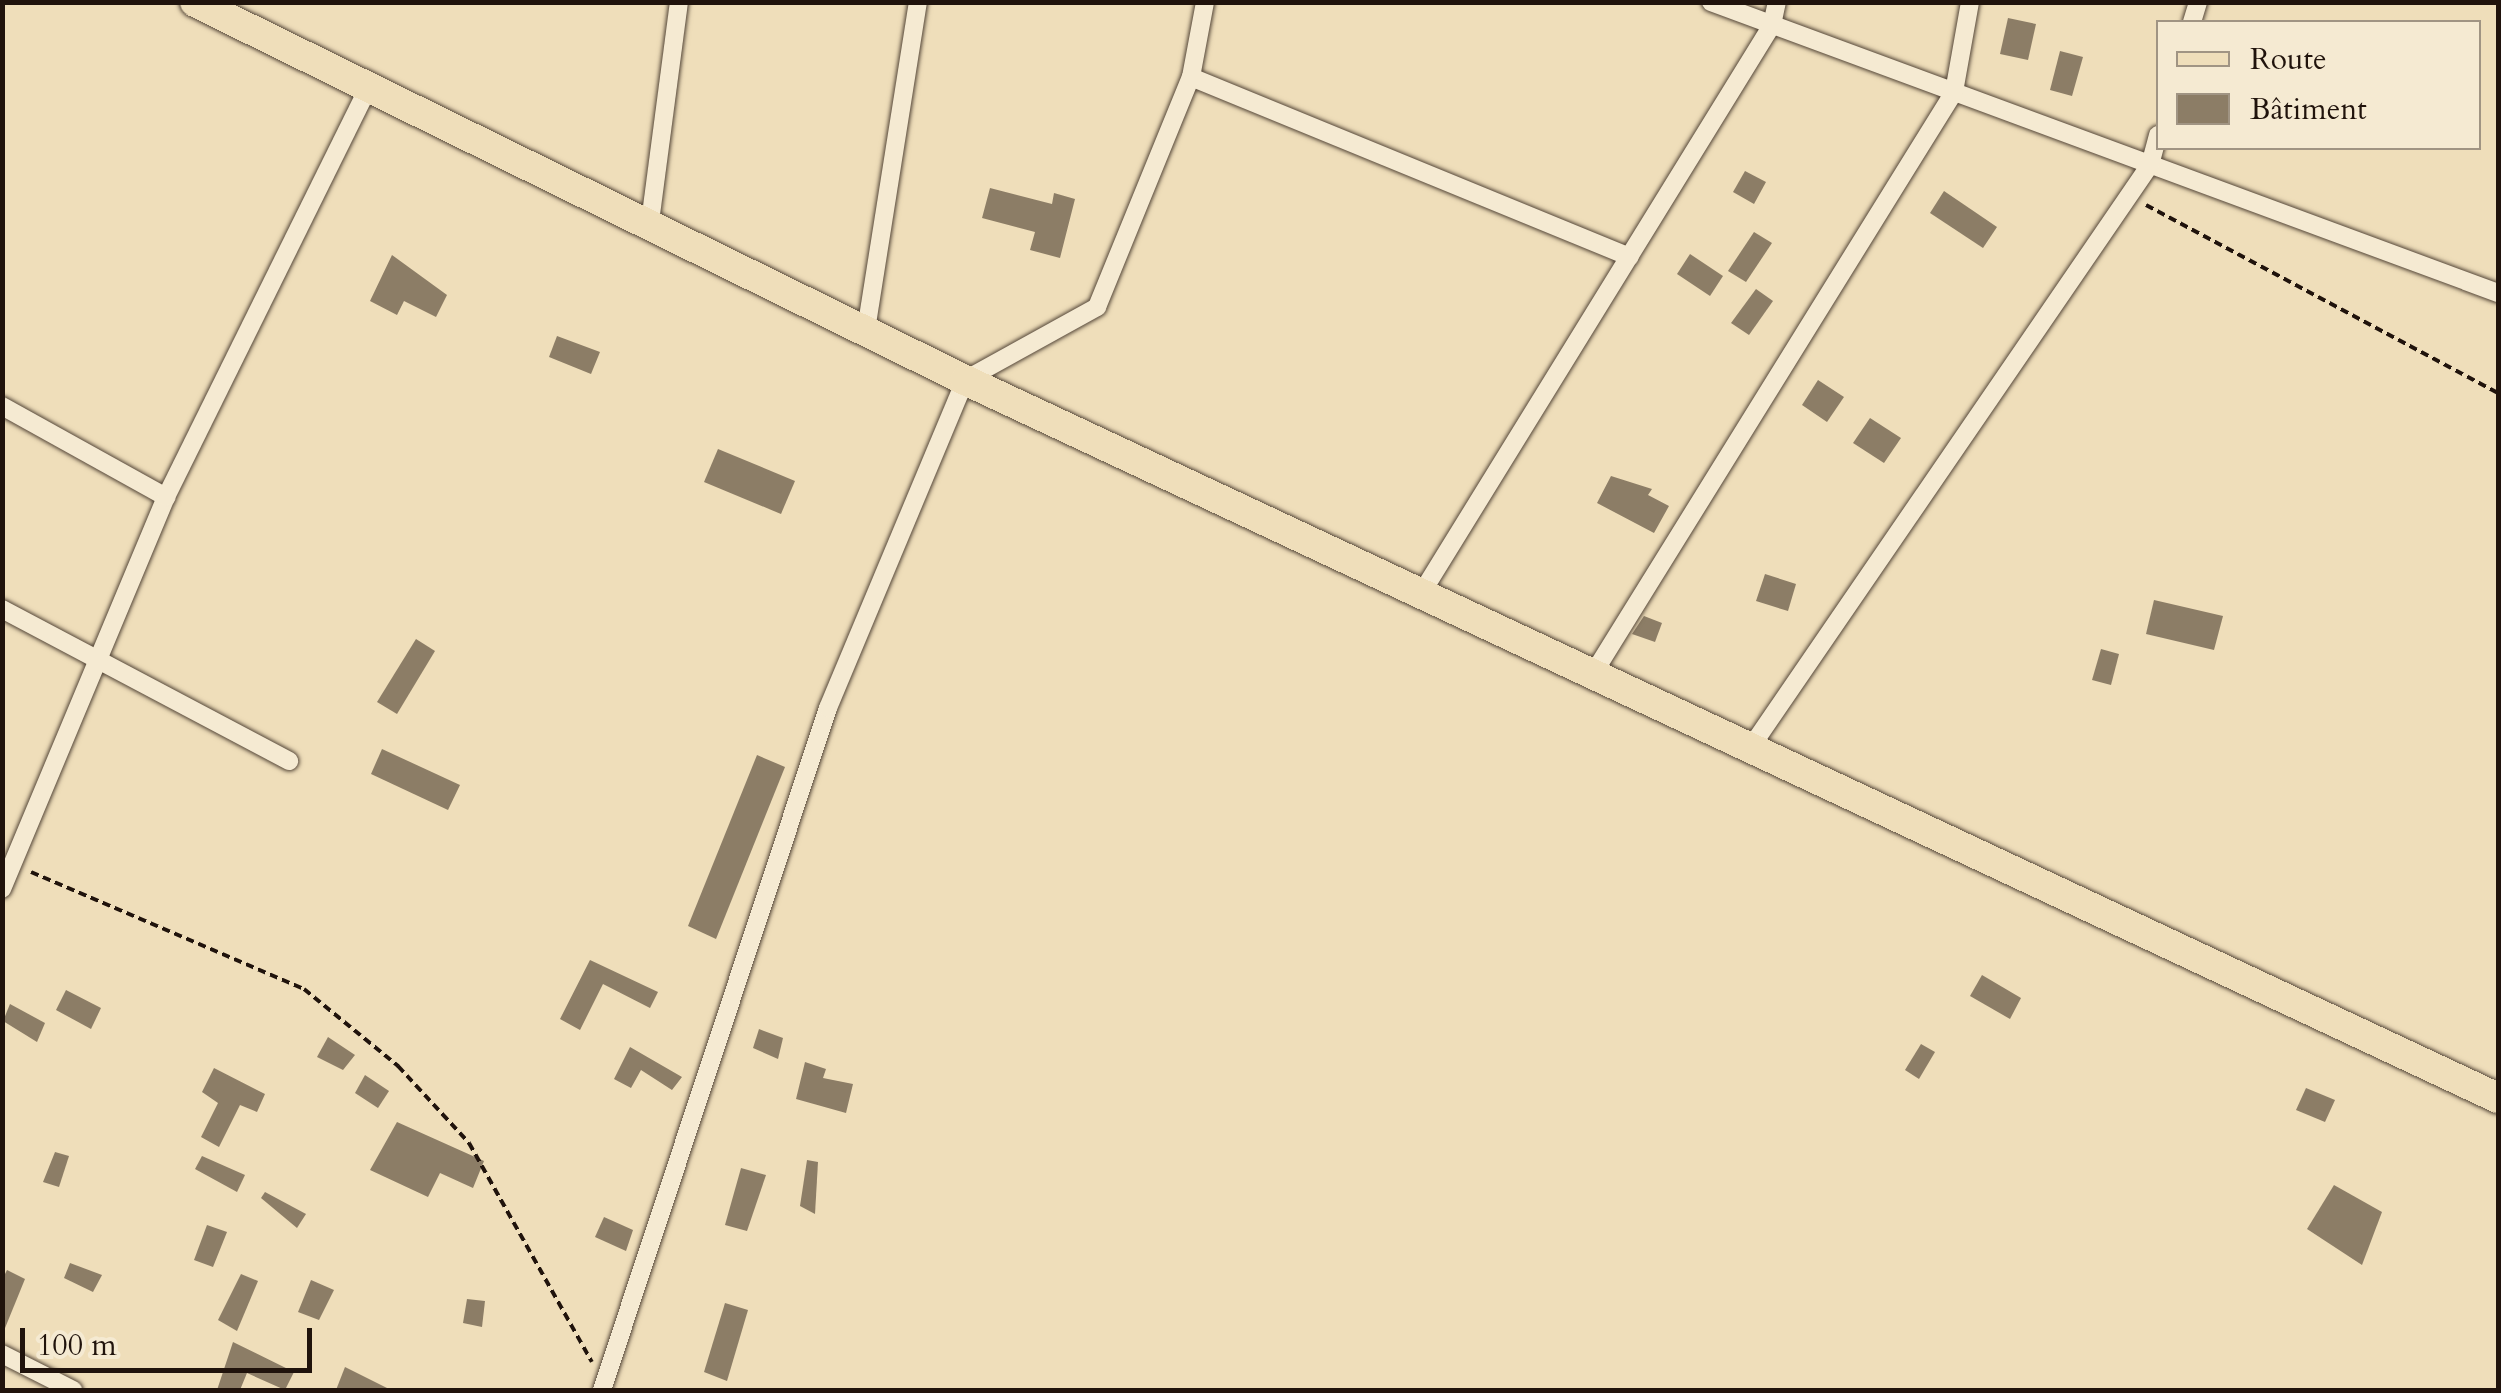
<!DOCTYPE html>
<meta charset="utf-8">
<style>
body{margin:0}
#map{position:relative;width:2501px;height:1393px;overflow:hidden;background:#efdeba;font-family:Cardo,serif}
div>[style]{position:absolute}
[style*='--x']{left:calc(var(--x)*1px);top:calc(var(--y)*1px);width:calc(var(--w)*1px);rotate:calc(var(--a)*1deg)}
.building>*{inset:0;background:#8c7d66}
.path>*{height:4px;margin-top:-2px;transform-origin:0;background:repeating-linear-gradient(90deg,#20130c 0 8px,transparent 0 13px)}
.roads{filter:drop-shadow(0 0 2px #544638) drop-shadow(0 0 2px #544638)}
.minor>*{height:18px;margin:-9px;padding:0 9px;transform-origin:9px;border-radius:9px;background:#f5ead2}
.primary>*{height:30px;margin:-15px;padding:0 15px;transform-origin:15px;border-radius:15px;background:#efdeba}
span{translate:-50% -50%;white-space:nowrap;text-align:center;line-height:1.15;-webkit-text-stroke:9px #f5ead2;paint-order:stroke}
.frame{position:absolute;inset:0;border:5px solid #20130c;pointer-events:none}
.legend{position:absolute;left:2156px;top:20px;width:325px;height:130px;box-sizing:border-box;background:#f5ead2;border:2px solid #a09483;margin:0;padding:12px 18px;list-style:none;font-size:30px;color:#20130c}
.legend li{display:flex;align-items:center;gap:20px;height:50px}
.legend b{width:50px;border:2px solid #a09483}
.scale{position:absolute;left:20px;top:1328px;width:292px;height:45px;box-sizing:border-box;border:5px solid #20130c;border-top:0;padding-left:12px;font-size:30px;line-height:35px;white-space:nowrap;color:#20130c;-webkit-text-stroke:8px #f5ead2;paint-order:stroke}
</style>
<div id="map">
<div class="building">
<i style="clip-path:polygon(2008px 18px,2036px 24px,2028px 60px,2000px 54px)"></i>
<i style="clip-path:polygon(2060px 51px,2083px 57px,2072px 96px,2050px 90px)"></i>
<i style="clip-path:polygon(1745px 171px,1766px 182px,1754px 204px,1733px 192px)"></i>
<i style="clip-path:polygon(990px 188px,1052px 204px,1054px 193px,1075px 199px,1060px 258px,1030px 250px,1035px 232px,982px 218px)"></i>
<i style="clip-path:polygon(1944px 191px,1997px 227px,1983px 248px,1930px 213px)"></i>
<i style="clip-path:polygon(1754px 232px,1772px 243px,1746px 282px,1728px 271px)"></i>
<i style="clip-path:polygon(1690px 254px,1723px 276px,1710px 296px,1677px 274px)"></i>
<i style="clip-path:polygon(392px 255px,447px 295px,436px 317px,404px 301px,397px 315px,370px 301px)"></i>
<i style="clip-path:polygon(1756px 289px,1773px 301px,1749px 335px,1731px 323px)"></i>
<i style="clip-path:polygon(557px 336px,600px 352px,591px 374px,549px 357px)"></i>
<i style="clip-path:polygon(1818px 380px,1844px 397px,1827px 422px,1802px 405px)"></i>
<i style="clip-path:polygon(1870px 418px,1901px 438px,1884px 463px,1853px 443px)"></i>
<i style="clip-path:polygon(718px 449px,795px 481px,781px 514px,704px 482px)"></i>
<i style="clip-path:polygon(1611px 476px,1652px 489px,1648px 495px,1669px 506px,1654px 533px,1597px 503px)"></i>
<i style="clip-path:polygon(1765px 574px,1796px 584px,1788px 611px,1756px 601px)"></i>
<i style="clip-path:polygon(2154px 600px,2223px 616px,2214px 650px,2146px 634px)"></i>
<i style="clip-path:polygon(1644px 616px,1662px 623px,1655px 642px,1632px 634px)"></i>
<i style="clip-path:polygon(416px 639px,435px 651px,397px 714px,377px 702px)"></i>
<i style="clip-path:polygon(2101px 649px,2119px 654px,2111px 685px,2092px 680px)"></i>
<i style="clip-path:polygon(382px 749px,460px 785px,448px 810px,371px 774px)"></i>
<i style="clip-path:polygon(757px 755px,785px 767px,716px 939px,688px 926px)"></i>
<i style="clip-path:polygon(590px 960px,658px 992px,650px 1008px,603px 984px,580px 1030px,560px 1019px)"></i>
<i style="clip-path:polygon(1982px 975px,2021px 998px,2010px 1019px,1970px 996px)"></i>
<i style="clip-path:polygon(66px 990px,101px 1008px,91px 1029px,56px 1010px)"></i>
<i style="clip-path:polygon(10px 1004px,45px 1023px,37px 1042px,3px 1021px)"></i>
<i style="clip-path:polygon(759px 1029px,783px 1038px,778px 1059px,753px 1048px)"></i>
<i style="clip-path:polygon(328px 1037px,355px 1055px,343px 1070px,317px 1057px)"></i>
<i style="clip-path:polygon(1921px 1044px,1935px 1052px,1919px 1079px,1905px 1070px)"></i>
<i style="clip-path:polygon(630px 1047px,682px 1077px,672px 1090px,641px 1070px,631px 1088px,614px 1079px)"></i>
<i style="clip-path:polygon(805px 1062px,826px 1069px,823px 1078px,853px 1084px,846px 1113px,796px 1099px)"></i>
<i style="clip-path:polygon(214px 1068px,265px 1094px,257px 1112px,240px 1105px,219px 1147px,201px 1137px,218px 1103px,202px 1092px)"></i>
<i style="clip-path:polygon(365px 1075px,389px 1091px,378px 1108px,355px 1093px)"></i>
<i style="clip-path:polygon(2306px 1088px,2335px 1100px,2325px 1122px,2296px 1110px)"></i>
<i style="clip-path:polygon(397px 1122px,484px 1161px,473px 1188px,440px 1173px,428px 1197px,370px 1170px)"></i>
<i style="clip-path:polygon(55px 1152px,69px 1156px,59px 1187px,43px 1182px)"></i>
<i style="clip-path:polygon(202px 1156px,245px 1175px,237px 1192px,195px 1169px)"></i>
<i style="clip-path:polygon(807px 1160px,818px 1162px,815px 1214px,800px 1206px)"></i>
<i style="clip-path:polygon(741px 1168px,766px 1175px,747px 1231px,725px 1225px)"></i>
<i style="clip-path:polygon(2334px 1185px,2382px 1212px,2362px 1265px,2307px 1229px)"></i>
<i style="clip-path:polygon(265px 1192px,306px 1214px,297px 1228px,261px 1198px)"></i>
<i style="clip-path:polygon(604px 1217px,633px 1230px,626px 1251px,595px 1237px)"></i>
<i style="clip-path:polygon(207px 1225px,227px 1232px,213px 1267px,194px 1260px)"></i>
<i style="clip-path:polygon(70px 1263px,102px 1275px,93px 1292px,64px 1278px)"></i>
<i style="clip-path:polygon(7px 1270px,25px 1279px,3px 1333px,2px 1280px)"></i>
<i style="clip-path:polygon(241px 1274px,258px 1281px,237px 1331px,218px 1320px)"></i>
<i style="clip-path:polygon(311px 1280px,334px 1290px,319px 1320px,298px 1312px)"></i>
<i style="clip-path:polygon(467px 1299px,485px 1301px,482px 1327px,463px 1323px)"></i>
<i style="clip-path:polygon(725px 1303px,748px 1310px,727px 1381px,704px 1372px)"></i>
<i style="clip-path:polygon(233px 1342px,294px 1372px,285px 1390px,247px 1373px,240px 1390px,217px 1390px)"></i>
<i style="clip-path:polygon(345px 1367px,391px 1390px,336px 1390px)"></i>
</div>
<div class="path">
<i style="--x:2146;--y:205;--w:399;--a:28.1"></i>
<i style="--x:31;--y:872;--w:297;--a:23.2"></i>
<i style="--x:304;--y:989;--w:122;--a:39.3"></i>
<i style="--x:398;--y:1066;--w:105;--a:47.3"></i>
<i style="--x:469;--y:1143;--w:251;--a:60.7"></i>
</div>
<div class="roads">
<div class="minor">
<i style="--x:1711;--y:2;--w:839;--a:20.29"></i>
<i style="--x:2192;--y:22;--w:21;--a:-73"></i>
<i style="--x:1191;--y:77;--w:474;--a:22.3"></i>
<i style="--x:650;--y:222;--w:222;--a:-82.5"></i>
<i style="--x:866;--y:330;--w:332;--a:-81"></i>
<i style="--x:2;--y:406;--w:188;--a:29"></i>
<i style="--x:1421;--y:594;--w:669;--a:-58.33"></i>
<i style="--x:1772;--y:25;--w:24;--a:-78"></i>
<i style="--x:2;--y:609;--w:325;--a:27.9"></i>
<i style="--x:1593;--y:674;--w:685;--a:-58.19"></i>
<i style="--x:1954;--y:92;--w:91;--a:-79.9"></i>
<i style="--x:1751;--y:747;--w:706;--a:-55.57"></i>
<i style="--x:2150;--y:165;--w:31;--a:-75"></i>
<i style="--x:2;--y:889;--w:425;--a:-67.3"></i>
<i style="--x:166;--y:497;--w:458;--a:-63.7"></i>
<i style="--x:2;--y:1354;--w:80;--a:26.9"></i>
<i style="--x:602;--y:1390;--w:718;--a:-71.67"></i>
<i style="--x:828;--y:708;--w:355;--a:-67.3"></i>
<i style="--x:965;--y:380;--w:151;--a:-28.9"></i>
<i style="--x:1097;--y:307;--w:248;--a:-67.8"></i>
<i style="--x:1191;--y:77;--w:76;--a:-79.4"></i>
</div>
<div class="primary">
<i style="--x:195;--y:2;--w:858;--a:26.15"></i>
<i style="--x:965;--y:380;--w:1693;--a:25.1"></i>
</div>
</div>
<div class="frame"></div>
<ul class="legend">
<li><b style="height:12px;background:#efdeba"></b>Route</li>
<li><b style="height:28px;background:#8c7d66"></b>Bâtiment</li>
</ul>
<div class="scale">100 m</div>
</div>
